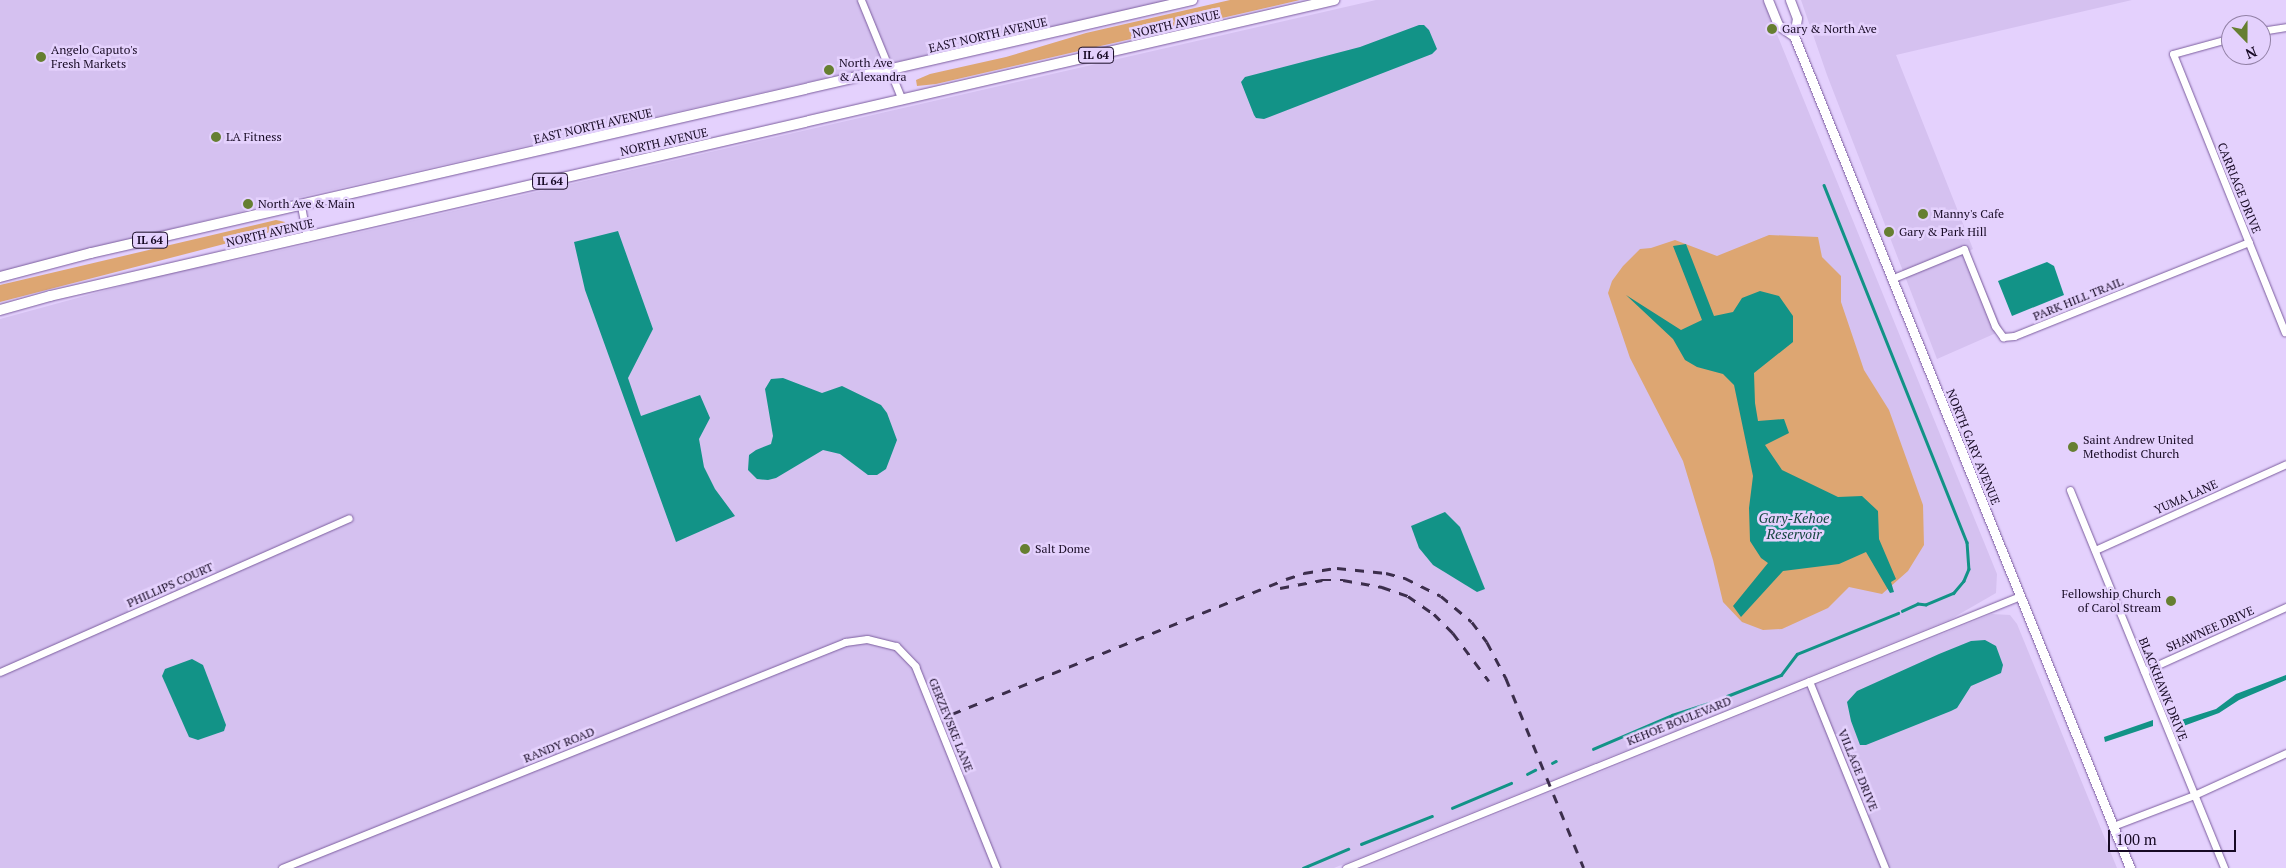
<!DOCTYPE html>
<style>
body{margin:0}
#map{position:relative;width:2286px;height:868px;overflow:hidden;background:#e4d1fd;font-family:"PT Serif",serif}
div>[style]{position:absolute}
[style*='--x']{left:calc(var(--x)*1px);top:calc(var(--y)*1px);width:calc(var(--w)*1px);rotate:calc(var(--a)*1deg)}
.built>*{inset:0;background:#d5c1f0}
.green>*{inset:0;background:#dda672}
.water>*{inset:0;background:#129387}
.stream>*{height:2.5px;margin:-1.25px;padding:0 1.25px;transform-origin:1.25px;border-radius:1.25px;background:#129387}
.roads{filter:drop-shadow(0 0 1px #7b5d9e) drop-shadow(0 0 1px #7b5d9e)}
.minor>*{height:7px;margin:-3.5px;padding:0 3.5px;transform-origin:3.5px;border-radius:3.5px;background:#fff}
.tertiary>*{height:9px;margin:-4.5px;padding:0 4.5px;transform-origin:4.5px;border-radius:4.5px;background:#fff}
.primary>*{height:10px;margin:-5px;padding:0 5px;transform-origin:5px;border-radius:5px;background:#fff}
.rail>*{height:2.5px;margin-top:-1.25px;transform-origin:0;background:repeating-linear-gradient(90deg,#3c2e4c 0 9px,transparent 0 18px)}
.dots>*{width:14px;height:14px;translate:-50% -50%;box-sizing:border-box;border:2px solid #e4d1fd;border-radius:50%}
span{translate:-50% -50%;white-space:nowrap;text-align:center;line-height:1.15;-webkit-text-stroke:5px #e4d1fd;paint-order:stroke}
.shield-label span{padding:1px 4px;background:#e4d1fd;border:1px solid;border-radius:4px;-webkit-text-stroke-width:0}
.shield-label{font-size:11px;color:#170a24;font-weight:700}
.street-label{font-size:12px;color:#170a24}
.poi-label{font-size:12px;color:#170a24}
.left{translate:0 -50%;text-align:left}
.right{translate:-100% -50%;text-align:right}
.water-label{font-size:14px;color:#154640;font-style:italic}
.north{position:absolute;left:2221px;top:15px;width:50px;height:50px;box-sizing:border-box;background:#e4d1fd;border:1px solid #9281a6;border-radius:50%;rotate:158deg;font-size:14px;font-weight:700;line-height:20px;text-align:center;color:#170a24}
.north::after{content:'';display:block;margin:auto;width:18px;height:22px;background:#667f31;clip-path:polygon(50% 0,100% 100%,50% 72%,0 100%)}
.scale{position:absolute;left:2108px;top:830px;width:128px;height:22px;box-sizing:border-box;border:2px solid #170a24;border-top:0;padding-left:6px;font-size:15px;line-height:18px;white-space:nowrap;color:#170a24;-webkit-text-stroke:4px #e4d1fd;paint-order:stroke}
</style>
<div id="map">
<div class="built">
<i style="clip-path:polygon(0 0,1170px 0,279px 202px,0 272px)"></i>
<i style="clip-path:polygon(1376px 0,1763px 0,1997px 574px,1996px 593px,1951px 619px,1334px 868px,0 868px,0 319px,184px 269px,234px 261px)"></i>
<i style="clip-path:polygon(1801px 0,2132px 0,1896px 55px,1973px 249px,1969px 251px,2003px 330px,1937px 359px,1827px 75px)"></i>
<i style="clip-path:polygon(1992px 614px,2010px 615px,2017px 624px,2117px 868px,1363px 868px)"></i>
</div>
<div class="green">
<i style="clip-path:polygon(1230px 0,1300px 0,936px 84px,917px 86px,916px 80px,930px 74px,1006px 57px,1086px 33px)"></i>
<i style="clip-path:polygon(276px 220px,285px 222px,286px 228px,0 302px,0 285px)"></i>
<i style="clip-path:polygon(1769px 235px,1818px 237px,1822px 257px,1841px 276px,1841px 302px,1864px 370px,1889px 410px,1923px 505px,1924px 545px,1908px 571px,1882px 594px,1849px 587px,1828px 608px,1782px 629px,1763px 630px,1742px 622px,1723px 602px,1713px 560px,1683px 461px,1630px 358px,1608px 293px,1612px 281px,1623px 266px,1640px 249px,1651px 248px,1675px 240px,1717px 256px)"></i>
</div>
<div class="water">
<i style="clip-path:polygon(1419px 25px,1424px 25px,1429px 30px,1437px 49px,1432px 54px,1264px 119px,1256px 118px,1254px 115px,1241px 82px,1245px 77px,1360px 47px)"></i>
<i style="clip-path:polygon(618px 231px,653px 329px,628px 378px,641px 416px,700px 395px,710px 418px,699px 439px,704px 467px,715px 489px,735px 516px,676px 542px,585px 290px,574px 242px)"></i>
<i style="clip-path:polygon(1686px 244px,1714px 316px,1733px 312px,1742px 298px,1760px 291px,1779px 296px,1793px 316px,1793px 342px,1754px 373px,1755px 403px,1758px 421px,1784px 419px,1789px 433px,1765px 445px,1782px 470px,1838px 497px,1862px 496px,1878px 511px,1879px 539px,1896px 579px,1891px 582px,1894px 592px,1890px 593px,1866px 552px,1839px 564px,1783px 571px,1741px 617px,1733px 606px,1768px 563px,1761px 558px,1750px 541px,1749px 508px,1753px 476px,1734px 385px,1723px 374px,1697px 367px,1685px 360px,1673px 339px,1626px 295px,1681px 330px,1702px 320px,1673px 246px)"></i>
<i style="clip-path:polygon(2047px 262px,2054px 266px,2064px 295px,2012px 316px,1998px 281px)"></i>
<i style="clip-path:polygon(783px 378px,822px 393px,842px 386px,881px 405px,887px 413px,897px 440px,886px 469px,877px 475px,868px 475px,840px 454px,823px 450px,776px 478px,768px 480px,757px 479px,748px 470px,749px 455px,756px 450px,771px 444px,773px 436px,765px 389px,771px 379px)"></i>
<i style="clip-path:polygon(1445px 512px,1460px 527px,1485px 589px,1477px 592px,1433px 565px,1419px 548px,1411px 526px)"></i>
<i style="clip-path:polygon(1985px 640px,1996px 646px,2003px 665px,2001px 673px,1971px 686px,1957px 708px,1951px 711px,1866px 745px,1860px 745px,1851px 721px,1847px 702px,1857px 691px,1939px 654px,1971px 641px)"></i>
<i style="clip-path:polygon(192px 659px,203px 665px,226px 725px,224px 731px,198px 740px,189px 737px,162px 676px,165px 669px)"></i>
<i style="clip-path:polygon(2286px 675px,2286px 680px,2239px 700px,2219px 713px,2178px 728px,2175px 722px,2216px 709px,2236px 694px)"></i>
<i style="clip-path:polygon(2153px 720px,2153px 726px,2105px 742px,2104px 737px)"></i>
</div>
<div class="stream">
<i style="--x:1824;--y:185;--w:385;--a:68.2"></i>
<i style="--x:1967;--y:542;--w:27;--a:86"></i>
<i style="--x:1969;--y:569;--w:13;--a:113"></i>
<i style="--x:1964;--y:581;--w:16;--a:130"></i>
<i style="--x:1954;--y:593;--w:30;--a:157"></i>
<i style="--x:1926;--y:605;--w:8;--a:-173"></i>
<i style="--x:1918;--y:604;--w:17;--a:155"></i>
<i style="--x:1727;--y:696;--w:58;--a:-21.3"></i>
<i style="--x:1781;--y:675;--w:26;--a:-53"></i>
<i style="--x:1797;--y:654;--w:109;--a:-22.1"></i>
<i style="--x:1593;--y:749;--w:86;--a:-23.3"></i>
<i style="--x:1672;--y:715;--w:39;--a:-18"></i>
<i style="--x:1552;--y:763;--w:4;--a:-27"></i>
<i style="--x:1527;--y:774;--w:9;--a:-27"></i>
<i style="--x:1452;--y:808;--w:64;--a:-23"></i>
<i style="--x:1361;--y:844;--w:76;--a:-21.5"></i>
<i style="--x:1303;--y:868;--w:49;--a:-22.9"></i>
</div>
<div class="roads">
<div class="minor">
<i style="--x:861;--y:0;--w:108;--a:67.7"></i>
<i style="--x:2261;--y:31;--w:25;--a:-9"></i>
<i style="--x:2231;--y:38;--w:60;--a:164.6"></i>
<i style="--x:2173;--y:54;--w:300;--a:68.1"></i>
<i style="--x:301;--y:206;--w:32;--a:79"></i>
<i style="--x:1891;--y:279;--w:79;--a:-22.3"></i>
<i style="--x:1964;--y:249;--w:83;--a:68.1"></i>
<i style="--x:1995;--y:326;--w:14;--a:54"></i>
<i style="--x:2003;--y:337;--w:11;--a:-5"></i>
<i style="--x:2014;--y:336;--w:253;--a:-21.8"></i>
<i style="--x:2070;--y:490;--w:408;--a:67.8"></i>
<i style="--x:2095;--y:550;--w:209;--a:-24.2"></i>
<i style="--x:2144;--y:671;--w:156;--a:-24.3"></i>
<i style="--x:0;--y:672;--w:381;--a:-23.8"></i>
<i style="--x:1809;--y:681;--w:202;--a:67.9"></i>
<i style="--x:2113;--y:826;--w:87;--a:-20.9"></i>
<i style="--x:2194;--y:795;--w:101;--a:-24.5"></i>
<i style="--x:282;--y:868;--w:607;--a:-21.87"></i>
<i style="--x:845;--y:642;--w:22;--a:-8"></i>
<i style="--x:867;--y:639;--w:30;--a:14"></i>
<i style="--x:896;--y:646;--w:28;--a:46"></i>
<i style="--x:915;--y:666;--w:218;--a:68.1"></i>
<i style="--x:1346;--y:868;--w:727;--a:-21.98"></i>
</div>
<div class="tertiary">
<i style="--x:1768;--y:0;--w:27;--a:68"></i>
<i style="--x:1778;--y:25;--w:19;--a:35"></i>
<i style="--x:1790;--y:0;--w:19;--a:69"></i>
<i style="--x:1797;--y:18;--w:18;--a:99"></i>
<i style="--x:1794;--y:36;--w:897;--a:68.01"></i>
</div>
<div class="primary">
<i style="--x:0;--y:277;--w:94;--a:-14.8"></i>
<i style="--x:91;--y:253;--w:1130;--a:-12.94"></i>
<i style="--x:0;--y:310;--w:52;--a:-15.6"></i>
<i style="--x:50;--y:296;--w:1318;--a:-12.98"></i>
</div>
</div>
<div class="rail">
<i style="--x:1280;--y:588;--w:43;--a:-10.8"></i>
<i style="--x:1322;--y:580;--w:21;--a:0"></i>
<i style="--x:1343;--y:580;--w:40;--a:10"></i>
<i style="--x:1382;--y:587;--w:28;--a:19"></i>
<i style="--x:1408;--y:596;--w:32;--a:35"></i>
<i style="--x:1434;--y:614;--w:27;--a:45"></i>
<i style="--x:1453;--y:633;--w:60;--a:53.1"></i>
<i style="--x:952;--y:714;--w:360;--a:-22"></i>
<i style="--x:1286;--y:579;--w:19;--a:-18"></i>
<i style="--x:1304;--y:573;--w:33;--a:-9"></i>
<i style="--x:1337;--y:568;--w:49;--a:5.8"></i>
<i style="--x:1386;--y:573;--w:20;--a:15"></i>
<i style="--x:1405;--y:578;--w:40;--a:26.6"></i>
<i style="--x:1441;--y:596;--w:40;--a:40"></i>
<i style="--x:1472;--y:622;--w:25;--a:53"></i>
<i style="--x:1487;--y:642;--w:41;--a:62.2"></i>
<i style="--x:1506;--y:678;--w:205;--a:67.7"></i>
</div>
<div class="dots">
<i style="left:1772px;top:29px;background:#667f31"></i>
<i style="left:41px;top:57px;background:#667f31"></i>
<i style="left:829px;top:70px;background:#667f31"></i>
<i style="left:216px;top:137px;background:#667f31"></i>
<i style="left:248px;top:204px;background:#667f31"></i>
<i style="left:1923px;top:214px;background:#667f31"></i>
<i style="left:1889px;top:232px;background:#667f31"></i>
<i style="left:2073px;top:447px;background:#667f31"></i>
<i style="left:1025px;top:549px;background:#667f31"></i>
<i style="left:2171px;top:601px;background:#667f31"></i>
</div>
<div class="shield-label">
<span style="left:1096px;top:55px">IL 64</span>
<span style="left:550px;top:181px">IL 64</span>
<span style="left:150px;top:240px">IL 64</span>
</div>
<div class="street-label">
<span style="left:1176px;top:24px;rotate:-13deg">NORTH AVENUE</span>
<span style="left:988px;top:35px;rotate:-13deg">EAST NORTH AVENUE</span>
<span style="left:593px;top:126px;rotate:-13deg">EAST NORTH AVENUE</span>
<span style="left:664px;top:142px;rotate:-13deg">NORTH AVENUE</span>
<span style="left:2239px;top:188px;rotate:68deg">CARRIAGE DRIVE</span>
<span style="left:270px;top:233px;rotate:-13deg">NORTH AVENUE</span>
<span style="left:2078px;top:299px;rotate:-22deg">PARK HILL TRAIL</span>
<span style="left:1973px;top:447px;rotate:68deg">NORTH GARY AVENUE</span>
<span style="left:2186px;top:497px;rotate:-24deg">YUMA LANE</span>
<span style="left:170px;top:585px;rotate:-24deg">PHILLIPS COURT</span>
<span style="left:2210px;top:629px;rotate:-24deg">SHAWNEE DRIVE</span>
<span style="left:2163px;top:689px;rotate:68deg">BLACKHAWK DRIVE</span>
<span style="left:1679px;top:721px;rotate:-22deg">KEHOE BOULEVARD</span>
<span style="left:951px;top:725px;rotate:68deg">GERZEVSKE LANE</span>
<span style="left:559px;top:745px;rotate:-22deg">RANDY ROAD</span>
<span style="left:1858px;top:770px;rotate:68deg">VILLAGE DRIVE</span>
</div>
<div class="poi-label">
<span class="left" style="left:1782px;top:29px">Gary &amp; North Ave</span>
<span class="left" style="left:51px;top:57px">Angelo Caputo's<br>Fresh Markets</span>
<span class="left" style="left:839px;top:70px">North Ave<br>&amp; Alexandra</span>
<span class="left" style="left:226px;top:137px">LA Fitness</span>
<span class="left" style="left:258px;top:204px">North Ave &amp; Main</span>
<span class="left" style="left:1933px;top:214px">Manny's Cafe</span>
<span class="left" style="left:1899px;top:232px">Gary &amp; Park Hill</span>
<span class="left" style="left:2083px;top:447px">Saint Andrew United<br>Methodist Church</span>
<span class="left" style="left:1035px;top:549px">Salt Dome</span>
<span class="right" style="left:2161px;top:601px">Fellowship Church<br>of Carol Stream</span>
</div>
<div class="water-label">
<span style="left:1794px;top:526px">Gary-Kehoe<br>Reservoir</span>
</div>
<div class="north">N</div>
<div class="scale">100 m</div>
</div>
